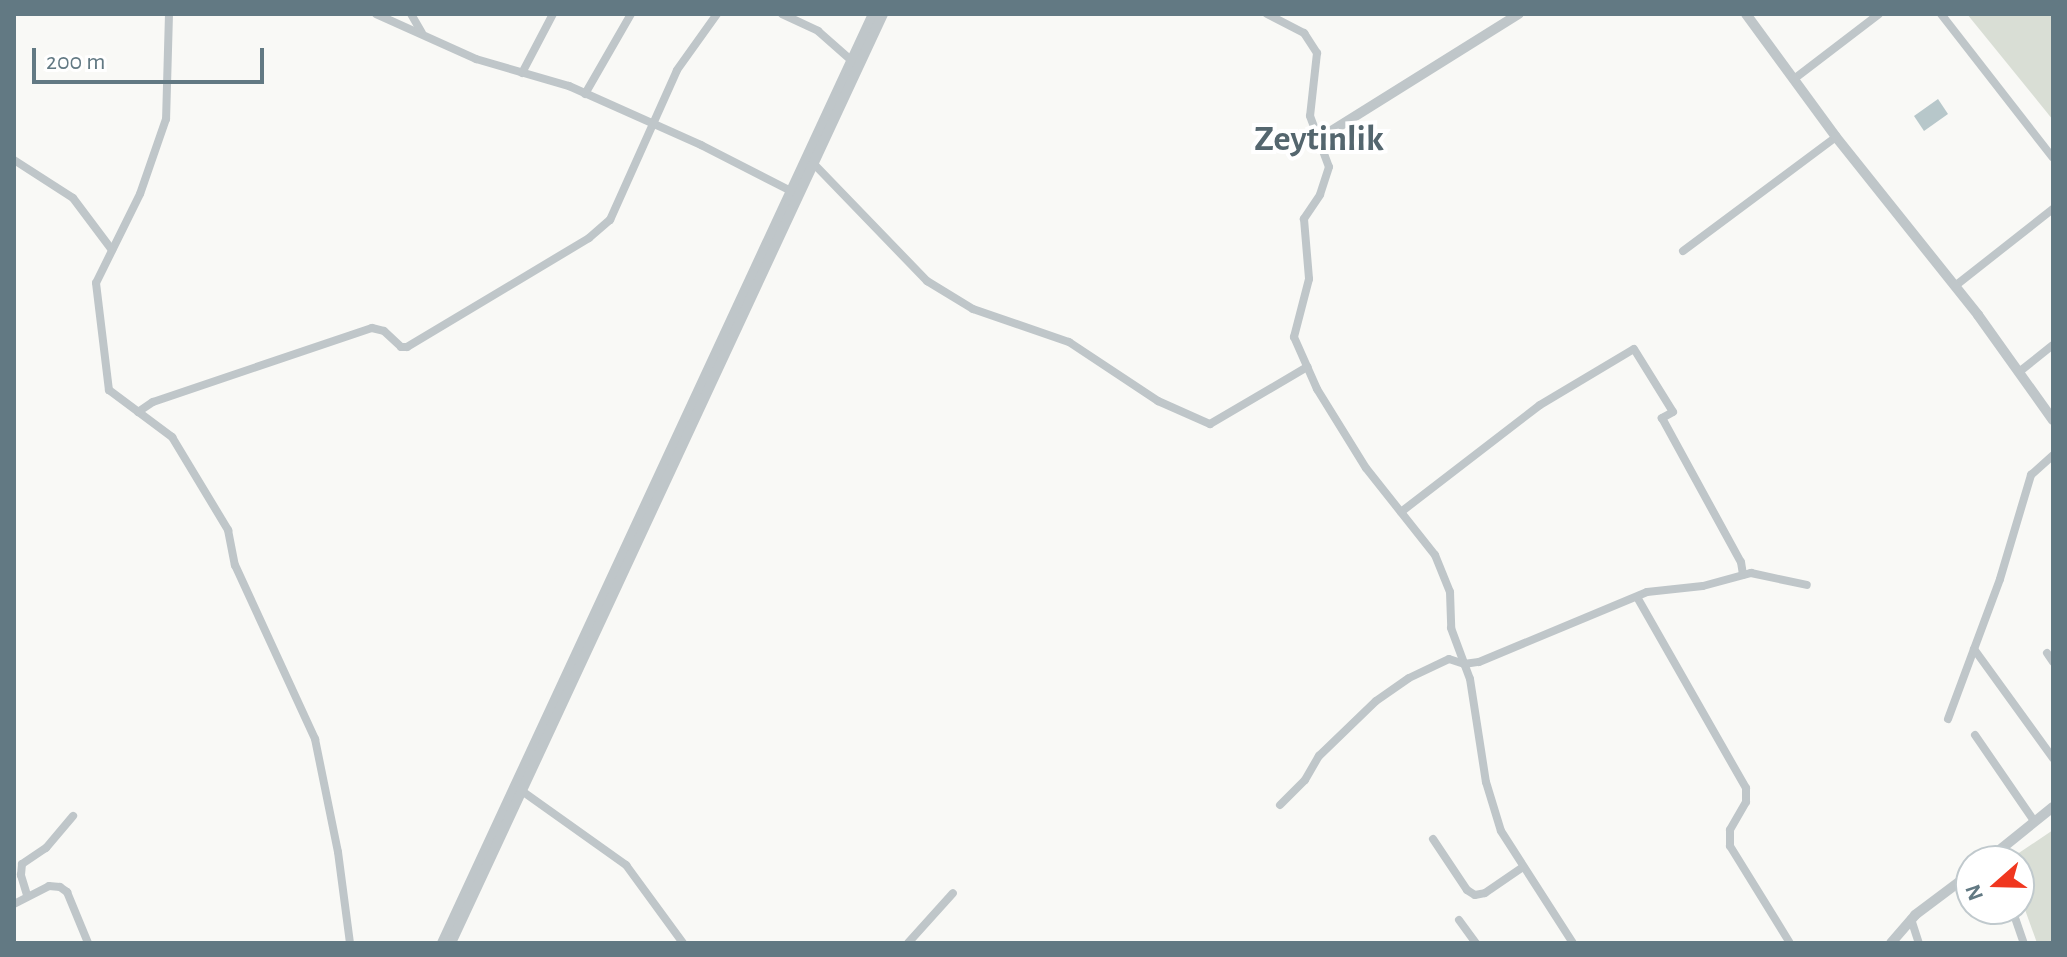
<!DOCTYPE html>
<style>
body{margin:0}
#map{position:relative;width:2067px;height:957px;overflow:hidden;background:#f9f9f6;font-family:"Alegreya Sans",sans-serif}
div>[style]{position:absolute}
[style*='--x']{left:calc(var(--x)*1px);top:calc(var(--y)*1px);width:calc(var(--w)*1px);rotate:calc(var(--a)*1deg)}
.green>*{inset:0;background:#d9ded5}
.water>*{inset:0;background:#b7c7ca}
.minor>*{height:8px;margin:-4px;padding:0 4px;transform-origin:4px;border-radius:4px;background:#bfc6c9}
.tertiary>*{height:10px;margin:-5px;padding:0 5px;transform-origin:5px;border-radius:5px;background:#bfc6c9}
span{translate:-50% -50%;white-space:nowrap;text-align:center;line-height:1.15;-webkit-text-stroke:8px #fff;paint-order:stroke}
.district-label{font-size:36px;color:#54666e;font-weight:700}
.frame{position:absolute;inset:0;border:16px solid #627983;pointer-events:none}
.north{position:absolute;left:1955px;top:845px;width:80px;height:80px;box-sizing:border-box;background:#fff;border:2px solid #c0c9cd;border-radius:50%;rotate:250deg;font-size:22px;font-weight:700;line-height:32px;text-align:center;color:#627983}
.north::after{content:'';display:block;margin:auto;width:28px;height:36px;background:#f0371f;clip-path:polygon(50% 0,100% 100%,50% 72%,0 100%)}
.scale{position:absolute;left:32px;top:48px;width:232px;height:36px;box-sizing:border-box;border:4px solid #627983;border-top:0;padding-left:10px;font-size:24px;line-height:28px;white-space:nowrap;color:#627983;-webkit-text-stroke:6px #fff;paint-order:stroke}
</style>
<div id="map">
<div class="green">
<i style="clip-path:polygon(1967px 14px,2053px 14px,2053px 120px)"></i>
<i style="clip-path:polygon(2053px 830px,2053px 943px,2037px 943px,2019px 893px,2019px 861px,2007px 861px)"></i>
</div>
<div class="water">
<i style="clip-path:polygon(1938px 99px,1948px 114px,1924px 131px,1914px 116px)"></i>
</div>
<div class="minor">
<i style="--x:169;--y:14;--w:105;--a:91.6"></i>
<i style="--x:166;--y:119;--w:79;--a:109.1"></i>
<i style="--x:140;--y:194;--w:99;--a:116.3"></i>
<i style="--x:96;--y:283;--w:108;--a:83.1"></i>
<i style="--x:109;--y:390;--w:79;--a:36.7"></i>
<i style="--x:172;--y:437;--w:109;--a:58.9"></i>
<i style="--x:228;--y:530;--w:36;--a:79"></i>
<i style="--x:235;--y:565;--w:192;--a:65.3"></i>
<i style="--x:315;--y:739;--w:115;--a:78.5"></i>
<i style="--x:338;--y:852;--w:92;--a:82.5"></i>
<i style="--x:376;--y:14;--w:110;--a:24.2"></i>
<i style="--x:476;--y:59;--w:97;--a:16.2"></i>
<i style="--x:569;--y:86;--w:145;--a:24.1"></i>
<i style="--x:701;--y:145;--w:101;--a:27.1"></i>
<i style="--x:411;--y:14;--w:22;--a:60"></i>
<i style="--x:782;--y:14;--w:40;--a:25"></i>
<i style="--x:818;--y:31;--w:45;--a:41.4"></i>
<i style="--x:1267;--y:14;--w:42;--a:27.2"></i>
<i style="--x:1304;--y:33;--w:24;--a:57"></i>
<i style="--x:1317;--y:53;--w:63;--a:96.3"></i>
<i style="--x:1310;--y:116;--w:54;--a:69.6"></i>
<i style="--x:1329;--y:167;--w:29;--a:108"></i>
<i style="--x:1320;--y:195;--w:29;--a:124"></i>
<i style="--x:1304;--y:219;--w:60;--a:85.2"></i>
<i style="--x:1309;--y:279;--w:60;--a:104.5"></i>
<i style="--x:1294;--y:337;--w:57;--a:66.1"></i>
<i style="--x:1317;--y:389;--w:93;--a:58.2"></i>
<i style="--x:1366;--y:468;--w:111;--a:51.6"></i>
<i style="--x:1435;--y:555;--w:40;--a:68"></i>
<i style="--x:1450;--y:592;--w:36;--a:88"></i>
<i style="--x:1451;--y:628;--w:54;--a:69.6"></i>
<i style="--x:1470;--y:679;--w:104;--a:81.2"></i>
<i style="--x:1486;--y:782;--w:51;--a:73"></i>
<i style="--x:1501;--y:831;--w:133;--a:57.3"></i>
<i style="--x:1941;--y:14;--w:182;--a:52.1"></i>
<i style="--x:522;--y:73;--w:67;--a:-62.3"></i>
<i style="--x:1794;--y:79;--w:107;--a:-37.4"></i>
<i style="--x:585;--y:94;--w:92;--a:-60.1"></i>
<i style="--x:14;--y:160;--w:70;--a:32.8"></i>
<i style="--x:73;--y:198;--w:65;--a:53.1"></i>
<i style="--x:814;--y:164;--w:163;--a:46"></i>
<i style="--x:927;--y:281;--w:54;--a:31.3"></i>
<i style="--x:973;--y:309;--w:102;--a:19"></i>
<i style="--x:1069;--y:342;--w:107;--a:33.5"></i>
<i style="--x:1158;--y:401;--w:57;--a:23.9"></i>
<i style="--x:1210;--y:424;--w:113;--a:-30.4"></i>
<i style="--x:1683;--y:251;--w:191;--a:-36.7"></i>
<i style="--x:1955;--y:286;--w:125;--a:-38.2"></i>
<i style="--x:2019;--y:372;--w:43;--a:-38.5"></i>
<i style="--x:138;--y:412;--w:18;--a:-34"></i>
<i style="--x:153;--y:402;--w:231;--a:-18.7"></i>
<i style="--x:372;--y:328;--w:12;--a:14"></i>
<i style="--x:384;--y:331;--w:23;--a:43"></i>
<i style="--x:401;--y:347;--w:6;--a:0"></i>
<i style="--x:407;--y:347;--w:212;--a:-30.9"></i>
<i style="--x:589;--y:238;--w:28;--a:-41"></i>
<i style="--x:610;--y:220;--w:164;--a:-65.9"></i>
<i style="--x:677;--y:70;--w:69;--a:-54.5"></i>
<i style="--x:1401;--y:512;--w:175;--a:-37.6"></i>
<i style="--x:1540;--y:405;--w:109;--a:-30.8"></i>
<i style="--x:1634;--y:349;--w:74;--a:58.2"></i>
<i style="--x:1673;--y:412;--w:13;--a:151"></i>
<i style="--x:1662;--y:418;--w:164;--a:61.3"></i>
<i style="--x:1741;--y:562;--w:13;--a:81"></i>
<i style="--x:1637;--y:597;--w:220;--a:60.3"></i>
<i style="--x:1746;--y:788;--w:14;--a:90"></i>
<i style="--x:1746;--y:802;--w:32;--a:120"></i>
<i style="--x:1730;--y:830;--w:16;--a:90"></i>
<i style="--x:1730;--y:846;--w:114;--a:58.3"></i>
<i style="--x:1974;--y:649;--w:135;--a:54.1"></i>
<i style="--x:2047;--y:653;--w:11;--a:56"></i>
<i style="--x:1948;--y:719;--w:149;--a:-69.6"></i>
<i style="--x:2000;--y:579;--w:109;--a:-73.4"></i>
<i style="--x:2031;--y:475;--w:30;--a:-42"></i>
<i style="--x:1975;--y:735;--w:104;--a:55.5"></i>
<i style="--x:522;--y:791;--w:128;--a:35.4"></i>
<i style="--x:626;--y:865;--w:97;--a:53.8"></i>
<i style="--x:1280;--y:805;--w:35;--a:-45"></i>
<i style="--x:1305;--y:780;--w:28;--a:-60"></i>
<i style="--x:1319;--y:756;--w:79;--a:-44"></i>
<i style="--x:1376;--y:701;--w:40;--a:-34.9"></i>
<i style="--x:1409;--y:678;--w:44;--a:-25.4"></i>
<i style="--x:1449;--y:659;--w:16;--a:18"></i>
<i style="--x:1464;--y:664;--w:15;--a:-8"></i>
<i style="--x:1479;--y:662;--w:182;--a:-22.6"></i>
<i style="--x:1647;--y:592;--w:56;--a:-6.1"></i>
<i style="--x:1703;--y:586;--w:50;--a:-15.2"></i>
<i style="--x:1751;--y:573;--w:57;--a:12.1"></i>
<i style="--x:1433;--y:839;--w:61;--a:56.3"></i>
<i style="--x:1467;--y:890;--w:9;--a:32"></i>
<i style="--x:1475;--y:895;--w:10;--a:-11"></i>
<i style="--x:1485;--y:893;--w:46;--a:-34.4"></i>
<i style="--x:27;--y:895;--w:21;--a:-107"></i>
<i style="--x:21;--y:875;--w:11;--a:-85"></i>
<i style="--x:22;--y:864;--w:29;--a:-34"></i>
<i style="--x:46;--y:848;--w:42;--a:-49.8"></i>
<i style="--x:14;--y:904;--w:39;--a:-27"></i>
<i style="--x:49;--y:886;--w:11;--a:5"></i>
<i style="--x:60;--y:887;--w:9;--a:36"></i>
<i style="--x:67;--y:892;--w:55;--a:67.6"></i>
<i style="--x:2012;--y:909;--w:36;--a:71"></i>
<i style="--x:1911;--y:919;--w:25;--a:72"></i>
<i style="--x:1459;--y:920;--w:29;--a:54"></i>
<i style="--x:908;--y:943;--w:67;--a:-48"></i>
</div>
<div class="tertiary">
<i style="--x:1746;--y:14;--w:152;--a:53.8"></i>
<i style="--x:1836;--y:137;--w:228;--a:51.4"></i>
<i style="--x:1978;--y:315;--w:129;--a:54.5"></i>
<i style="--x:1317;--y:140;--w:238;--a:-32"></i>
<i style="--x:1986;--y:861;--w:86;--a:-38.9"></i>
<i style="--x:442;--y:943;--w:1024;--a:-65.11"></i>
<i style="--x:451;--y:943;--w:1025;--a:-65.06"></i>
<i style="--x:1891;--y:943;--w:37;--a:-49"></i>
<i style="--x:1915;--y:915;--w:70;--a:-36.9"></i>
</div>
<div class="district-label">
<span style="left:1319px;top:140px">Zeytinlik</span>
</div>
<div class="frame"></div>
<div class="north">N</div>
<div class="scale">200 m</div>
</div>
